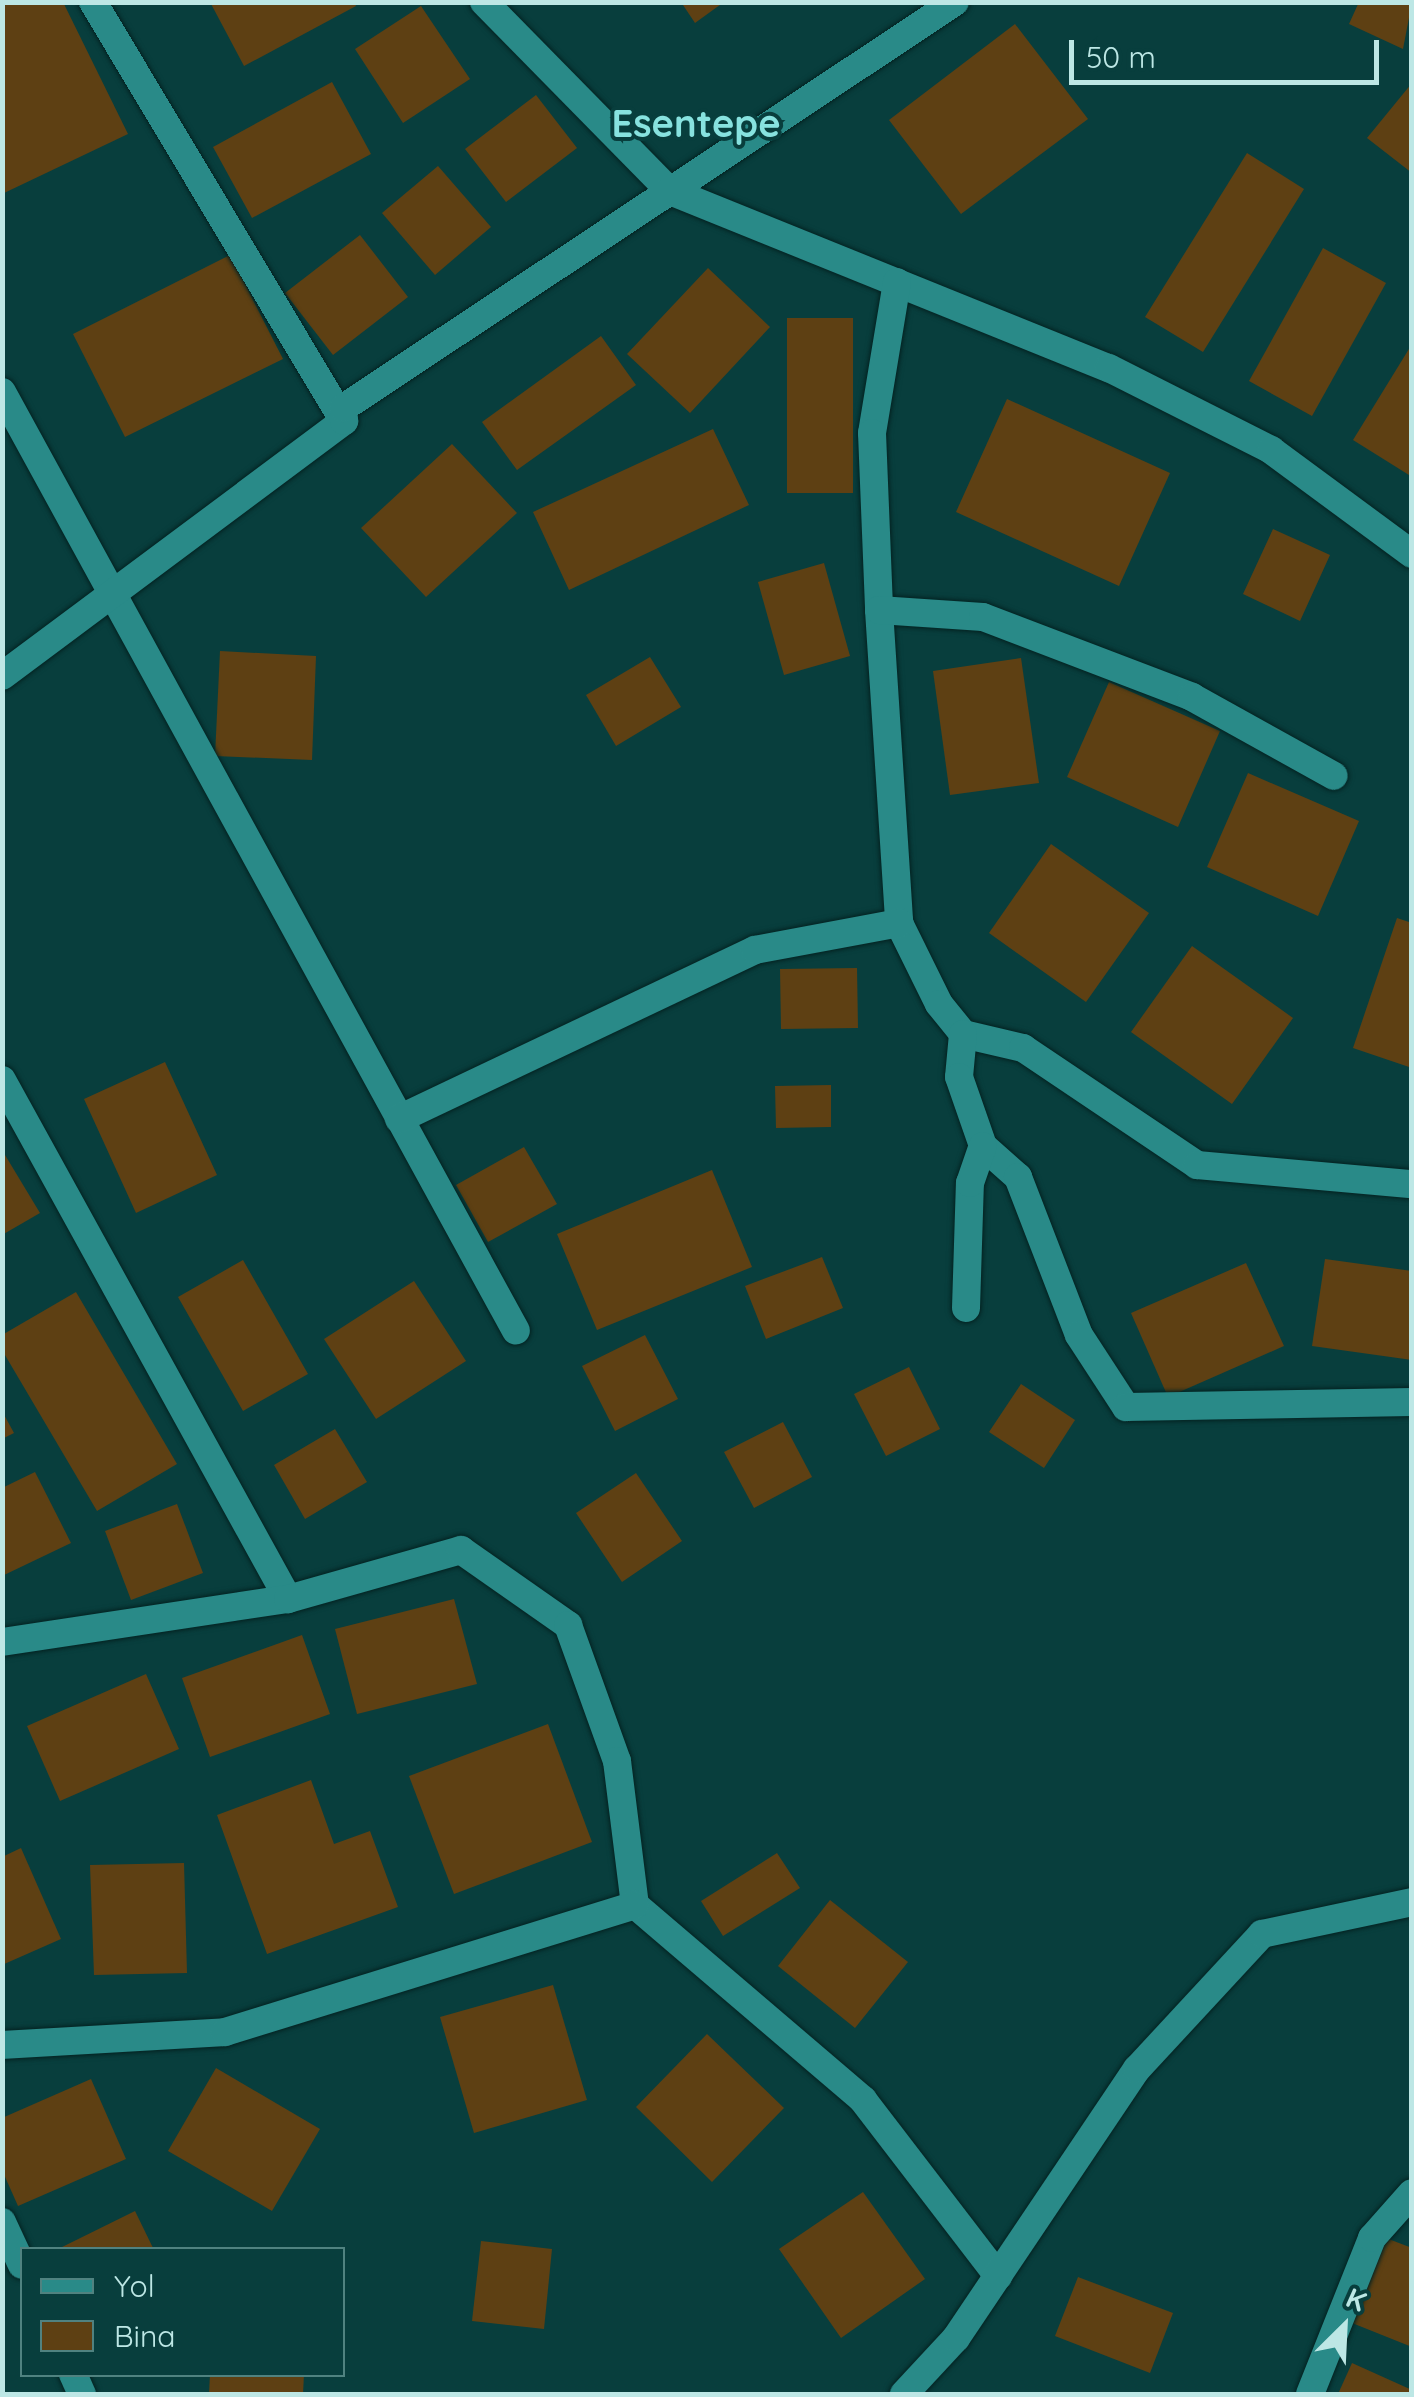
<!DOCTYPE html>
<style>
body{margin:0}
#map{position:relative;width:1414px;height:2397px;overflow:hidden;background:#083e3d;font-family:Quicksand,sans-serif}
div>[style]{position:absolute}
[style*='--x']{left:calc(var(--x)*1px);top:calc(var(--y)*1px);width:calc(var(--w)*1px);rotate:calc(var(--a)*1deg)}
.building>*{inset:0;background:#5e4013}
.roads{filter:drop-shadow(0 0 2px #042221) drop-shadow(0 0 2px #042221)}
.minor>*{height:28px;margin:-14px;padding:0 14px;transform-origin:14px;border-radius:14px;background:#298a88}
.tertiary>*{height:28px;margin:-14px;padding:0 14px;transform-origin:14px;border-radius:14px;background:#298a88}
span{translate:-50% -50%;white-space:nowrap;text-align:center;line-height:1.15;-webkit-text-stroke:8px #083e3d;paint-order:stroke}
.district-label{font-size:38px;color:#87e2df;font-weight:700}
.frame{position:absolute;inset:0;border:5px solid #bde7e5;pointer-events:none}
.legend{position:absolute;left:20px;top:2247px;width:325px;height:130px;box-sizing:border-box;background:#083e3d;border:2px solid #508280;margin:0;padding:12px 18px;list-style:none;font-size:30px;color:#bde7e5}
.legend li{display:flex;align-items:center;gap:20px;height:50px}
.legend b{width:50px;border:2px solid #508280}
.north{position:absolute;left:1294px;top:2277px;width:100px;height:100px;-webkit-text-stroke:8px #083e3d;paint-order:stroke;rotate:24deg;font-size:28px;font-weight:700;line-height:40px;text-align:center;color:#bde7e5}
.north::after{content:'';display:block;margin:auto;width:35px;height:45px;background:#bde7e5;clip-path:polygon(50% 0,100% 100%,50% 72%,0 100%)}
.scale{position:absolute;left:1069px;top:40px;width:310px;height:45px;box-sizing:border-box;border:5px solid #bde7e5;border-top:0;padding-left:12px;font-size:30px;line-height:35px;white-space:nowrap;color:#bde7e5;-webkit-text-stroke:8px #083e3d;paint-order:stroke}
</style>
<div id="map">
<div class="building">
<i style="clip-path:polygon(2px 2px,63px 2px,128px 134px,2px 194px)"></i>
<i style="clip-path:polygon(210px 2px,354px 2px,356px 6px,244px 66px)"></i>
<i style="clip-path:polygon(681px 2px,724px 2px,695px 23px)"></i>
<i style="clip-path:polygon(1359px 2px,1412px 2px,1403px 49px,1349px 24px)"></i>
<i style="clip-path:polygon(421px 6px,470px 79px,403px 123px,355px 49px)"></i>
<i style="clip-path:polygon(1015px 24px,1088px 119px,961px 214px,889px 120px)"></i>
<i style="clip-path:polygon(332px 82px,371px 154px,252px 218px,213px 147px)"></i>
<i style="clip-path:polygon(1412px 83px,1412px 173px,1367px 138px)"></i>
<i style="clip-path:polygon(536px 95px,577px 148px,506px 202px,465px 149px)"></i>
<i style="clip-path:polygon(1247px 153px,1304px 189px,1203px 352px,1145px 317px)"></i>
<i style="clip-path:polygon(438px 166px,491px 227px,435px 275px,382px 213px)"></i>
<i style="clip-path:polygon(360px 235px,408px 297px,333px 355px,285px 293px)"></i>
<i style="clip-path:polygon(1323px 248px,1386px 283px,1312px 416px,1249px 381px)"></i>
<i style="clip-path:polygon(230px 255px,283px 359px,125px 437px,73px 334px)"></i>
<i style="clip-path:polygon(708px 268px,770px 327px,690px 413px,627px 354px)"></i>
<i style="clip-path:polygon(787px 318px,853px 318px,853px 493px,787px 493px)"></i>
<i style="clip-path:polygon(601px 336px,636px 385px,517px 470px,482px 422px)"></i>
<i style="clip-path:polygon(1412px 344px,1412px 472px,1409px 475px,1353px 440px)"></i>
<i style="clip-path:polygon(1007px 399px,1170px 473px,1119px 586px,956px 512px)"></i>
<i style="clip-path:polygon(713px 429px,749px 505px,569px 590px,533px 512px)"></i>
<i style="clip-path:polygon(452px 444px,517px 513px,426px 597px,361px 528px)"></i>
<i style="clip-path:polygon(1273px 529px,1330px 555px,1300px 621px,1243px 594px)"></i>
<i style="clip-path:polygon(824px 563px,850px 656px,784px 675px,758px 582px)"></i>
<i style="clip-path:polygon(220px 651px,316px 656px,312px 760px,215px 756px)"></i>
<i style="clip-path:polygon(650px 657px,681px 707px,616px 746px,586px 695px)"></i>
<i style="clip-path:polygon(1021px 658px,1039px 783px,950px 795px,933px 671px)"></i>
<i style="clip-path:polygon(1109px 682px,1220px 731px,1178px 827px,1067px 777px)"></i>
<i style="clip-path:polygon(1248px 773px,1359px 821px,1318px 916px,1207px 867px)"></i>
<i style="clip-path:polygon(1051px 844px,1149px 913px,1086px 1002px,989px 933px)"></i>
<i style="clip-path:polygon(1397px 918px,1412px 923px,1412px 1068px,1353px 1048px)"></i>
<i style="clip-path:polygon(1192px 946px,1293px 1018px,1232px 1104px,1131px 1032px)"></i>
<i style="clip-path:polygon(857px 968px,858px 1028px,781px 1029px,780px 969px)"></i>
<i style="clip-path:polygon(165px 1062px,217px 1175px,136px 1213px,84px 1099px)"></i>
<i style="clip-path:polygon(831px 1085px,831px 1127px,776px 1128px,775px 1086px)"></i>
<i style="clip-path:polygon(524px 1147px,557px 1204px,488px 1242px,456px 1185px)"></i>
<i style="clip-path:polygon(2px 1150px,40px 1213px,2px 1235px)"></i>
<i style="clip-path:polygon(712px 1170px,752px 1267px,597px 1330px,557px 1234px)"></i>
<i style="clip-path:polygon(822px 1257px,843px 1308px,766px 1339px,745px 1286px)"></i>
<i style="clip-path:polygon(1325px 1259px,1412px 1271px,1412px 1360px,1312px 1346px)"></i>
<i style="clip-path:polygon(243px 1260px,308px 1374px,243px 1411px,178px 1297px)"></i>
<i style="clip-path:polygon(1246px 1263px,1284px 1346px,1168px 1397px,1131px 1313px)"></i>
<i style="clip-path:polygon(414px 1281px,466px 1361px,376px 1419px,324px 1339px)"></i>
<i style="clip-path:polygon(76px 1292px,177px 1464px,97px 1511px,2px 1350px,2px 1335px)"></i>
<i style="clip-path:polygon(645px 1335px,678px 1399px,615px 1431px,582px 1366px)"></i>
<i style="clip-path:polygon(909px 1367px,940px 1429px,886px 1456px,854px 1394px)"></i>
<i style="clip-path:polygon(1021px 1384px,1075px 1420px,1044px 1468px,989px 1432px)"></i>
<i style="clip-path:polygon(2px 1411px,14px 1433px,2px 1439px)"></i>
<i style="clip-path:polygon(783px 1422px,812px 1477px,754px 1508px,724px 1452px)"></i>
<i style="clip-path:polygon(335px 1429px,367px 1482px,305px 1519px,274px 1465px)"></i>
<i style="clip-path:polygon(35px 1472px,71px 1543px,2px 1576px,2px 1488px)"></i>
<i style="clip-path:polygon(636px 1473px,682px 1541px,622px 1582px,576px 1513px)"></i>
<i style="clip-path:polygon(177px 1504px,203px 1573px,131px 1600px,105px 1531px)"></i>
<i style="clip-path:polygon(454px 1599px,477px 1684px,357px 1714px,335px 1629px)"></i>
<i style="clip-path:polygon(302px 1635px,330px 1714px,210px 1757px,182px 1678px)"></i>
<i style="clip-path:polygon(146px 1674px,179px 1749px,60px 1801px,27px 1726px)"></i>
<i style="clip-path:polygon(548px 1724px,592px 1842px,454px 1894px,409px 1776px)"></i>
<i style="clip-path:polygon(311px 1780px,334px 1844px,370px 1831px,398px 1907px,267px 1954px,217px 1815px)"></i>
<i style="clip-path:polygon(21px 1848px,61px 1939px,2px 1965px,2px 1857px)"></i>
<i style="clip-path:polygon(777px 1853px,800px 1888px,723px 1936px,701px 1901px)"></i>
<i style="clip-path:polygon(184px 1863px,187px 1973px,94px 1975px,90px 1865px)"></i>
<i style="clip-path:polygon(830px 1900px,908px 1962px,855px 2028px,778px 1966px)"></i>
<i style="clip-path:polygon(553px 1985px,587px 2100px,474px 2133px,440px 2017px)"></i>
<i style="clip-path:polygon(707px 2034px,784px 2108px,712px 2182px,636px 2107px)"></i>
<i style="clip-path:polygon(216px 2068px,320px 2129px,272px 2211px,168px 2151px)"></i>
<i style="clip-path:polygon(91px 2079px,126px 2159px,18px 2206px,2px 2170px,2px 2118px)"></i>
<i style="clip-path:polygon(863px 2192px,925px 2279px,841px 2338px,779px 2249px)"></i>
<i style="clip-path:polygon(135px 2211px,154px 2250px,56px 2250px)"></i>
<i style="clip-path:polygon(1386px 2238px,1412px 2248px,1412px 2347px,1352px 2323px)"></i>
<i style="clip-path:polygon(481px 2241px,552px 2249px,544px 2329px,472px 2321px)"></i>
<i style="clip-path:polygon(1078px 2277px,1173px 2313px,1150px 2373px,1055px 2336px)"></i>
<i style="clip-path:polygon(1352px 2363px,1412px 2390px,1412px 2394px,1338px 2394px)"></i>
<i style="clip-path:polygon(210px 2374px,304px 2374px,303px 2394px,209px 2394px)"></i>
</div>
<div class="roads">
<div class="minor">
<i style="--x:93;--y:2;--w:488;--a:59.1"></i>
<i style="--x:484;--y:2;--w:265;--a:45.5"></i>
<i style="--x:670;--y:191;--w:473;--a:22"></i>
<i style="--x:1109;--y:368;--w:182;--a:26.8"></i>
<i style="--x:1271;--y:450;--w:175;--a:36.4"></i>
<i style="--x:897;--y:282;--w:153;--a:99.4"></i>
<i style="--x:872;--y:433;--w:177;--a:87.7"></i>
<i style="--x:879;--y:610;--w:314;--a:86.3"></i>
<i style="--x:899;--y:923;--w:90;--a:63.7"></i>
<i style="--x:939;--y:1004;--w:38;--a:51"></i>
<i style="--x:963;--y:1034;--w:62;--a:13.1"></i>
<i style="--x:1023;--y:1048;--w:210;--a:33.9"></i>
<i style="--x:1197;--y:1165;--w:216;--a:5.1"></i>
<i style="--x:2;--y:392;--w:1070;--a:61.3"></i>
<i style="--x:879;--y:610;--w:104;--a:3.9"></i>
<i style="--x:983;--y:617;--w:224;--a:20.9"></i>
<i style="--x:1192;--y:697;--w:162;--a:29.1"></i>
<i style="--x:963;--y:1034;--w:43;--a:95.3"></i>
<i style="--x:959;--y:1077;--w:73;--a:70.8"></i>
<i style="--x:983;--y:1146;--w:47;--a:41.5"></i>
<i style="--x:1018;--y:1177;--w:169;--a:68.9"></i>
<i style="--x:1079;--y:1335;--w:86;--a:56.9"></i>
<i style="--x:1126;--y:1407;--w:286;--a:-1"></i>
<i style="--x:2;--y:1080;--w:593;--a:61.14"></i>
<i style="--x:399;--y:1119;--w:394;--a:-25.4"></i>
<i style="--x:755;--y:950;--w:147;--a:-10.6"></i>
<i style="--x:966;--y:1308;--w:125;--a:-88.2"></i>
<i style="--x:970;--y:1183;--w:39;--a:-71"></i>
<i style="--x:2;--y:1642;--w:289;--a:-8.6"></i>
<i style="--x:288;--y:1599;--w:180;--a:-15.8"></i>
<i style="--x:461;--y:1550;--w:131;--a:35"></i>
<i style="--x:568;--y:1625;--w:145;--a:70.2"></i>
<i style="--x:617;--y:1761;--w:145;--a:82.9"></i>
<i style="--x:635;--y:1905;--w:300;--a:40.5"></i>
<i style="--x:863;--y:2100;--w:222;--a:52.5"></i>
<i style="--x:2;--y:2045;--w:223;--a:-3.3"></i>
<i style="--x:225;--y:2032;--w:429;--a:-17.2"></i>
<i style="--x:2;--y:2222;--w:47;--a:65.1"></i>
<i style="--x:73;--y:2374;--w:22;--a:66"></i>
<i style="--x:904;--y:2394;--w:76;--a:-47.1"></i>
<i style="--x:956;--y:2338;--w:324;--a:-56.1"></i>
<i style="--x:1137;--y:2069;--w:184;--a:-47.2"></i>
<i style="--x:1262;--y:1934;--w:153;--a:-12"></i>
<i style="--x:1310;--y:2394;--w:168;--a:-68.3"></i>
<i style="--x:1372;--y:2238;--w:60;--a:-48.4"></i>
</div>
<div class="tertiary">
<i style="--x:2;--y:676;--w:427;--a:-36.7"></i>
<i style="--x:344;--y:421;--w:13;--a:-94"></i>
<i style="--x:343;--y:408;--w:734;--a:-33.56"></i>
</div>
</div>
<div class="district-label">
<span style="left:696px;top:124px">Esentepe</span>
</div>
<div class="frame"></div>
<ul class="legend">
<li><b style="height:12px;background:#298a88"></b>Yol</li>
<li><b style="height:28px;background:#5e4013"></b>Bina</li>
</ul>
<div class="north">K</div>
<div class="scale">50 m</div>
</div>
